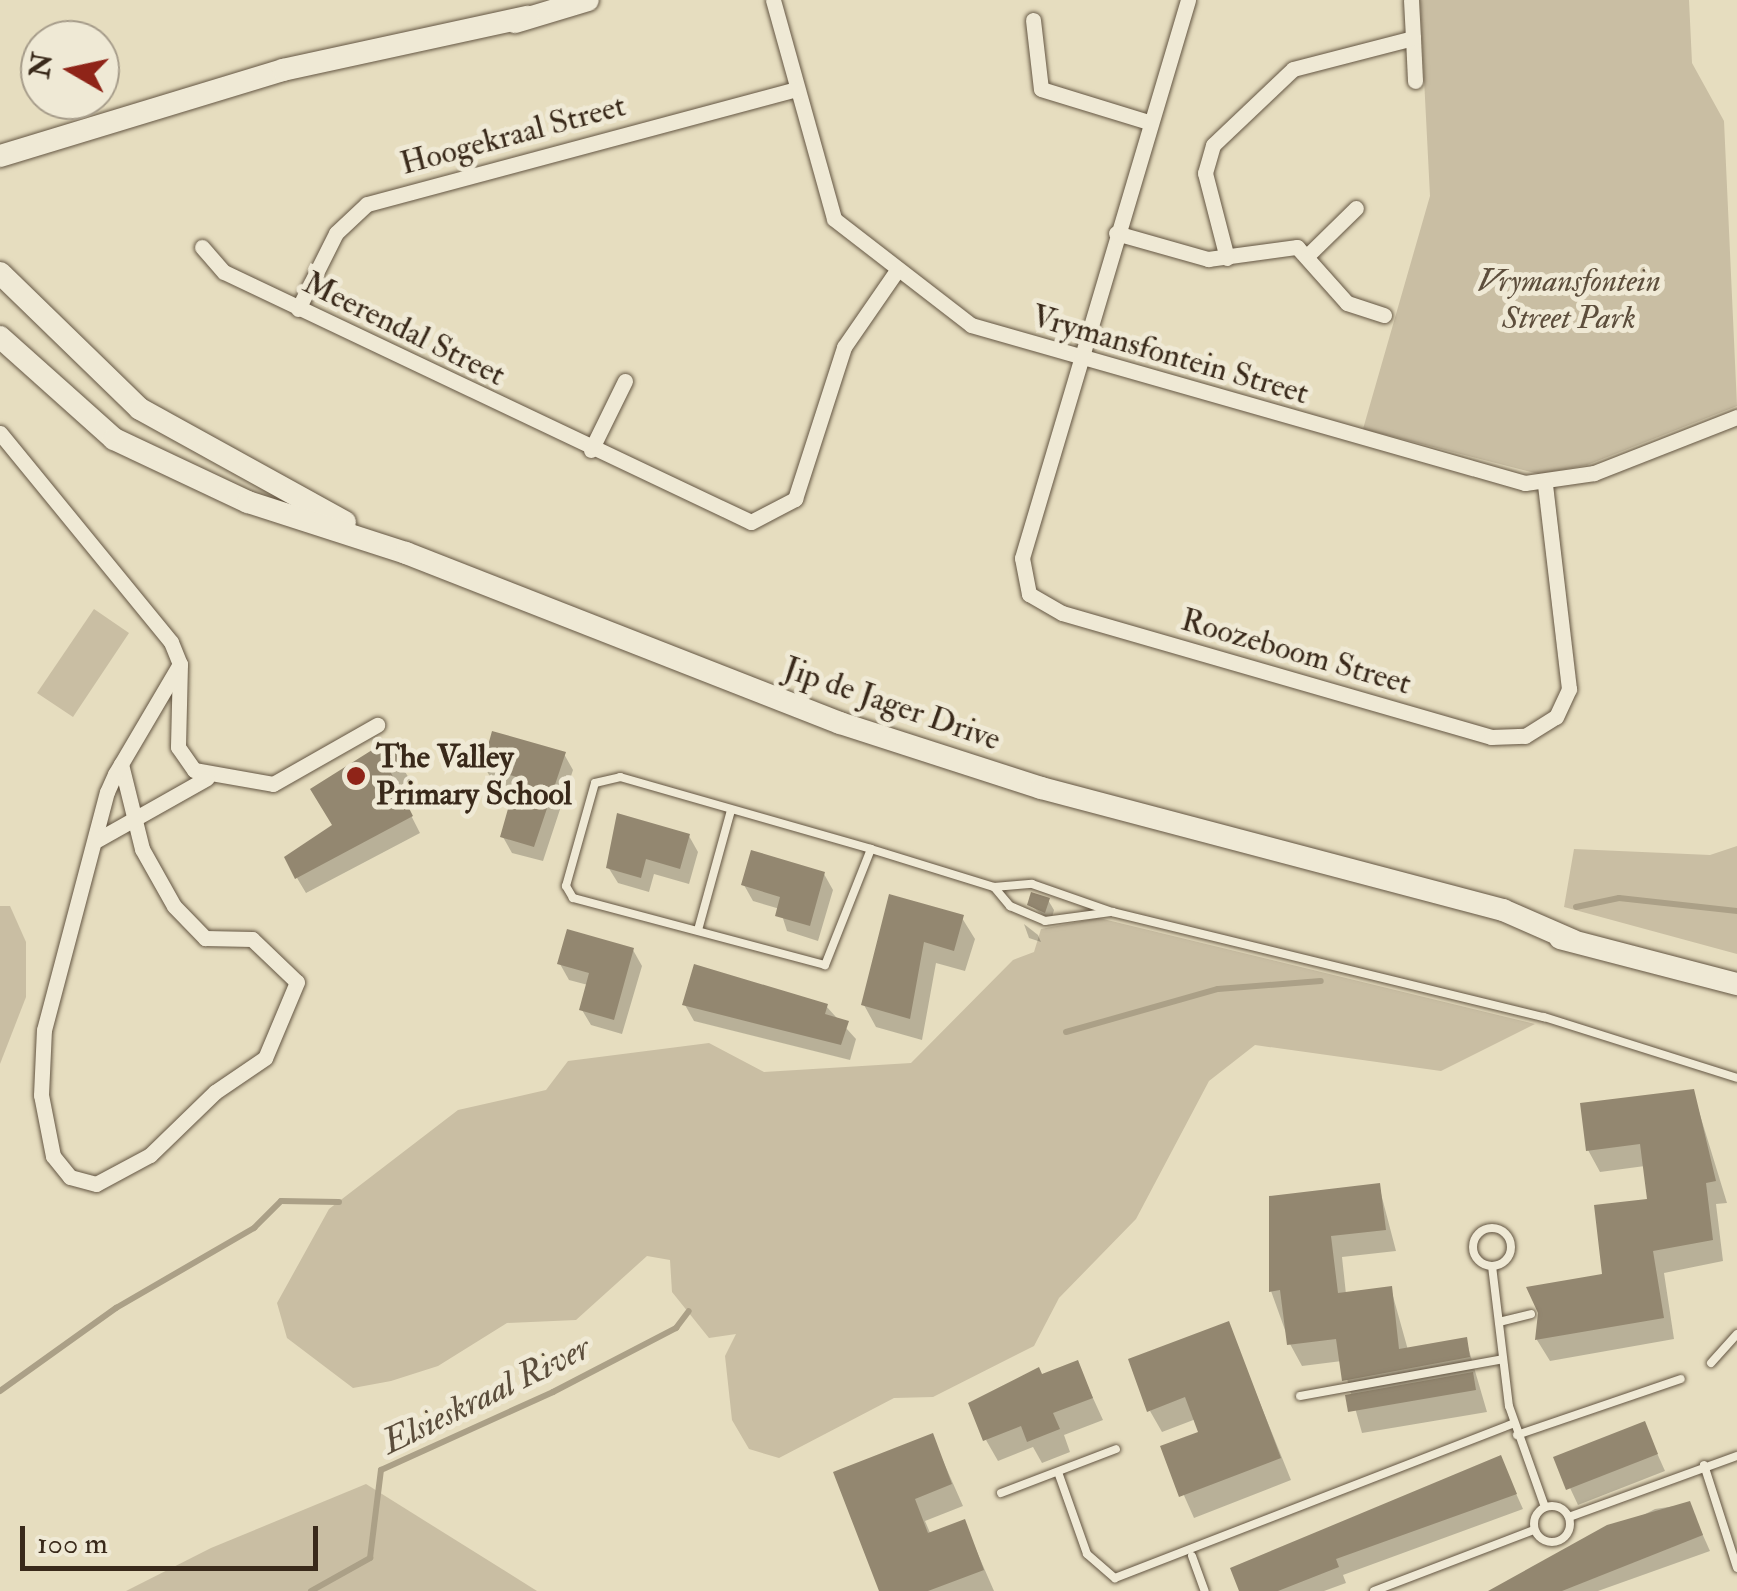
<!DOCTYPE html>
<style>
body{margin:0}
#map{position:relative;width:1737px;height:1591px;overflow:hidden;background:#e6ddbf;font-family:"IM FELL Double Pica",serif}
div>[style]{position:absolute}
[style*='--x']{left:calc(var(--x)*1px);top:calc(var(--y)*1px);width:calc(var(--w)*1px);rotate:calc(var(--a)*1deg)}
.green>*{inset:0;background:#c9bea3}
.shadow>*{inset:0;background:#0003}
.stream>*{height:6px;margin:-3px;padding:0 3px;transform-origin:3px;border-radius:3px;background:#aba087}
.building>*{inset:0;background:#938770}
.roads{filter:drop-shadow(0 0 2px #645643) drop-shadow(0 0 2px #645643)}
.service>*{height:8px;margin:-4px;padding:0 4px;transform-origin:4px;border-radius:4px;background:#efe9d5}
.service>.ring{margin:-4px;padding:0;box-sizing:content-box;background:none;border:8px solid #efe9d5;border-radius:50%}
.minor>*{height:15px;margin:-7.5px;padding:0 7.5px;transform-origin:7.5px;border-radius:7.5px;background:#efe9d5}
.secondary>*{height:22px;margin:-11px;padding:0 11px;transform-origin:11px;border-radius:11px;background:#efe9d5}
.dots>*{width:28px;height:28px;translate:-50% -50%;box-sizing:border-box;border:5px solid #efe9d5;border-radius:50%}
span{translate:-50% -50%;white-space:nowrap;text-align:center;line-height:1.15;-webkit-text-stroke:10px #efe9d5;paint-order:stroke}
.street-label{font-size:32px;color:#39291a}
.park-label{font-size:32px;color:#5d4e3c;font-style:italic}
.poi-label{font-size:32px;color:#39291a;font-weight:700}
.left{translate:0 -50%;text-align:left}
.water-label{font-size:35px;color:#5b4d3b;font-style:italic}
.north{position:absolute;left:20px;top:20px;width:100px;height:100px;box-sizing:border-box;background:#efe9d5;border:2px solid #a69c8a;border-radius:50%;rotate:279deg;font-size:28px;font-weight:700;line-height:40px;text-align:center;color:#39291a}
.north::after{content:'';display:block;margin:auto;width:35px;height:45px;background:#8f2418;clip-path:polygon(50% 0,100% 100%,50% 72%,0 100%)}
.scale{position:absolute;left:20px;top:1526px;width:298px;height:45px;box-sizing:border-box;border:5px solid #39291a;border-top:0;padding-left:12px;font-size:30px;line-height:35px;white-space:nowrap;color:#39291a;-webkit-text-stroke:8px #efe9d5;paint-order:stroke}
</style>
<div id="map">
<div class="green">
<i style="clip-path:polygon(1420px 0,1689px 0,1692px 63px,1724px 121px,1737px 406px,1587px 465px,1539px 474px,1363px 429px,1430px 196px)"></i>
<i style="clip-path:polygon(94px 609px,129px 633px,73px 717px,37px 693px)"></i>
<i style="clip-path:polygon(1737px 846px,1737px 954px,1564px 907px,1574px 849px,1710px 855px)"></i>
<i style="clip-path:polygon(0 906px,10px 906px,26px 942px,26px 997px,0 1064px)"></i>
<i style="clip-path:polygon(1099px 918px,1535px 1024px,1441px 1071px,1255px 1045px,1209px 1081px,1136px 1219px,1059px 1298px,1034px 1346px,933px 1397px,894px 1398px,779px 1458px,749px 1449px,732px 1420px,725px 1356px,736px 1334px,709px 1338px,672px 1292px,670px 1260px,647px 1256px,576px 1320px,507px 1323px,438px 1366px,391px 1381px,353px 1388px,287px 1338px,277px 1303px,329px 1209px,458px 1110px,546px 1090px,568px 1061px,709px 1043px,764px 1072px,911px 1063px,1013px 960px,1034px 952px,1041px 929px)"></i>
<i style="clip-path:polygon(366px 1484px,537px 1591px,126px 1591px,211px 1548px)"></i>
</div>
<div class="shadow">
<i style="clip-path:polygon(388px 743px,410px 780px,397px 788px,420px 833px,306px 893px,297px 878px)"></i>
<i style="clip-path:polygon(564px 754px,573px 770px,543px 861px,512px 853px,503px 837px,516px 789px,493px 782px,484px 766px)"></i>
<i style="clip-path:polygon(689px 836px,698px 852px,689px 884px,654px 874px,649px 892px,618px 883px,608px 867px)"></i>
<i style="clip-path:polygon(824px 874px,833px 890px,818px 941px,787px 931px,780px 909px,753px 901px,744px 885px)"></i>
<i style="clip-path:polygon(890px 897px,962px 918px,975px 939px,965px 971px,936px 963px,922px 1040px,876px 1027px,864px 1005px)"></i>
<i style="clip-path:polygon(1048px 900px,1054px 910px,1051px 921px,1030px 905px)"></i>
<i style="clip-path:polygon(1024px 924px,1038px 935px,1041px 942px,1029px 938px)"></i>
<i style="clip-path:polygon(633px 950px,642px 966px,622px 1034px,591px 1025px,582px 1010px,588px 985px,569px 980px,560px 964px)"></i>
<i style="clip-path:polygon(685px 1005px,826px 1006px,856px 1039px,850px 1060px,694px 1021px)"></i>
<i style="clip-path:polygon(1693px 1092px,1727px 1203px,1716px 1204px,1723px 1261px,1664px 1273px,1674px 1339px,1550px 1361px,1537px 1340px,1541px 1313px,1605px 1276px,1650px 1201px,1645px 1166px,1600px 1172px,1588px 1150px)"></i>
<i style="clip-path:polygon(1379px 1186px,1396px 1251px,1342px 1257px,1346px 1294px,1391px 1289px,1408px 1350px,1466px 1340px,1487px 1412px,1362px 1433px,1342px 1361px,1302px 1366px,1290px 1344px,1271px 1291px)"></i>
<i style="clip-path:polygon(1228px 1324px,1291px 1480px,1194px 1518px,1163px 1448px,1201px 1433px,1196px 1419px,1162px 1432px,1150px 1411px)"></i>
<i style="clip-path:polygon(1077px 1363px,1103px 1420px,1064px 1435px,1070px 1452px,1042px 1463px,1033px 1447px,998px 1461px,986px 1440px,1042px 1377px)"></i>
<i style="clip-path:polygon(1644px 1424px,1665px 1471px,1578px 1505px,1556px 1458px)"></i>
<i style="clip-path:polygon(932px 1436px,963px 1506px,925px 1521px,931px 1535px,964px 1522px,994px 1591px,881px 1591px)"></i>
<i style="clip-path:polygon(1500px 1458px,1523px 1509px,1343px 1575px,1346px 1583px,1324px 1591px,1241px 1591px)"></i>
<i style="clip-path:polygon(1689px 1504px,1710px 1551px,1598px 1591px,1498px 1591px,1655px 1509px)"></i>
</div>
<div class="stream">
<i style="--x:1576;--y:907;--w:44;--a:-11.8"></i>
<i style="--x:1619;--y:898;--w:119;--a:6.3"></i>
<i style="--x:1066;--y:1032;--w:158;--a:-15.8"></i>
<i style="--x:1218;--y:989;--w:103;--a:-4.4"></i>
<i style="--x:0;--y:1391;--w:143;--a:-35.6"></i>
<i style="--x:116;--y:1308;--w:160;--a:-30.1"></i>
<i style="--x:254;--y:1228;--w:38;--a:-45"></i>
<i style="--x:281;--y:1201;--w:58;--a:1"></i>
<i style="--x:311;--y:1591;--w:68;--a:-29.2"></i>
<i style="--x:370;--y:1558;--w:89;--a:-82.9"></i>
<i style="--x:381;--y:1470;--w:189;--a:-24.4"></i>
<i style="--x:553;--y:1392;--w:139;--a:-27.5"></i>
<i style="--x:676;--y:1328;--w:21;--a:-53"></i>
</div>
<div class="building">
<i style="clip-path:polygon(492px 731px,566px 752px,534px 847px,500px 837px,517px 777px,482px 767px)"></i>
<i style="clip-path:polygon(388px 740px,403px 763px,390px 771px,413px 816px,295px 879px,284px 857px,332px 825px,310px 789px)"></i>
<i style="clip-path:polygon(617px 813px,690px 834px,680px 869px,646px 859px,641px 878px,606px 868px)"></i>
<i style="clip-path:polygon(751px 850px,825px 872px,810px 926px,775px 916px,780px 897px,741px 885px)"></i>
<i style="clip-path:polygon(1031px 892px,1050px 898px,1045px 913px,1027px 905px)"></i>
<i style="clip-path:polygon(889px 894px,964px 915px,954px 951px,924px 942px,910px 1019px,861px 1005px)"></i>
<i style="clip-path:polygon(567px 929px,634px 948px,614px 1020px,579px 1010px,589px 973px,557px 964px)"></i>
<i style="clip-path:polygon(694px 964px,828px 1004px,825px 1014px,849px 1021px,841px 1045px,682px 1005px)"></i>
<i style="clip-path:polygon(1694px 1089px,1716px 1181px,1706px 1183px,1713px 1240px,1653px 1251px,1664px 1318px,1535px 1340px,1538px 1313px,1526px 1287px,1602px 1274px,1594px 1205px,1647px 1199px,1640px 1144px,1586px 1151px,1580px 1103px)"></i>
<i style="clip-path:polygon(1380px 1183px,1386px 1230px,1331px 1236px,1338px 1293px,1392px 1286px,1399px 1349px,1467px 1337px,1470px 1357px,1342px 1381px,1336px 1339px,1287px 1345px,1280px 1290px,1269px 1292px,1269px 1196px)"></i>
<i style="clip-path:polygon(1229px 1321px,1281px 1458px,1179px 1497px,1160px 1446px,1198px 1432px,1185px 1397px,1147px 1412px,1128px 1359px)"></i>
<i style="clip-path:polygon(1078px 1360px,1093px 1398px,1053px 1413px,1060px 1429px,1027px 1442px,1021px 1426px,983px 1441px,968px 1403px,1039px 1367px,1042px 1374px)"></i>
<i style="clip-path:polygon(1473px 1372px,1476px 1390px,1348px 1412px,1345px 1395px)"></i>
<i style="clip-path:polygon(1645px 1421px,1658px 1454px,1566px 1490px,1553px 1457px)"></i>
<i style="clip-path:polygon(933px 1433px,952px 1484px,915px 1499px,928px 1533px,965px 1519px,984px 1570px,928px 1591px,879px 1591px,833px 1472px)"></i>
<i style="clip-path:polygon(1501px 1455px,1517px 1494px,1336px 1559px,1339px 1567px,1278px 1591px,1239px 1591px,1230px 1568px)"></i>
<i style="clip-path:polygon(1690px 1501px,1703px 1535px,1562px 1591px,1488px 1591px,1607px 1525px)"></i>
</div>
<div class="roads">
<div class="service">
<i style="--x:871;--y:849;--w:125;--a:111.6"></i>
<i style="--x:825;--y:965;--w:261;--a:-165.1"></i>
<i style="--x:573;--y:898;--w:14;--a:-120"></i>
<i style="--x:566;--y:886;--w:107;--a:-74.3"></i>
<i style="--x:595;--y:783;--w:26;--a:-13"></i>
<i style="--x:620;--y:777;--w:261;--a:16"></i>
<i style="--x:871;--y:849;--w:129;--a:17.2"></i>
<i style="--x:994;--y:887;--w:38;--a:-5"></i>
<i style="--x:1032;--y:884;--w:85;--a:19.3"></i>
<i style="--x:1112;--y:912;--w:445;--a:13.7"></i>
<i style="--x:1544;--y:1017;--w:202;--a:17.5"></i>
<i style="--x:994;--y:887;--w:25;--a:50"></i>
<i style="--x:1010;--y:906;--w:38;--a:23"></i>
<i style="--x:1045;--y:921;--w:68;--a:-7.7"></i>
<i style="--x:698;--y:930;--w:124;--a:-74.6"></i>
<i class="ring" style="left:1473px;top:1228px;width:30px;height:30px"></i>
<i style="--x:1492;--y:1266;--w:141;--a:83.1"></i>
<i style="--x:1509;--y:1406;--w:107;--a:70.4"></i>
<i style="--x:1499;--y:1322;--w:33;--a:-14"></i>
<i style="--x:1711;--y:1363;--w:39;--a:-48"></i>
<i style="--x:1300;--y:1396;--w:206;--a:-10.3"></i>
<i style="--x:1517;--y:1435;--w:173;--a:-18.9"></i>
<i style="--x:1704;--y:1465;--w:108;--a:72.2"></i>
<i style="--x:1058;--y:1472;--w:87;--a:70.5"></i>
<i style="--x:1087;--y:1554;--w:37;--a:41"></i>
<i style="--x:1115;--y:1578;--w:427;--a:-21.2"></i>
<i style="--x:1001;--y:1493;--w:123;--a:-20.9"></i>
<i class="ring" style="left:1534px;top:1506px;width:28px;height:28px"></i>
<i style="--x:1569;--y:1517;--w:179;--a:-20"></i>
<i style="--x:1192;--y:1556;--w:37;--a:70"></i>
<i style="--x:1374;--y:1591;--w:171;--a:-20.9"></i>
</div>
<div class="minor">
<i style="--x:773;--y:0;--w:227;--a:74.4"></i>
<i style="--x:834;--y:219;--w:173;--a:37.7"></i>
<i style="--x:971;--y:325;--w:576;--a:15.92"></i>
<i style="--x:1525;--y:483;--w:70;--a:-8.2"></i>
<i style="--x:1594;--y:473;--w:154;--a:-21.4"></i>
<i style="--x:1188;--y:0;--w:582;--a:106.57"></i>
<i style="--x:1022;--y:558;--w:37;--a:79"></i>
<i style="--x:1029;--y:594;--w:38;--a:30"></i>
<i style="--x:1062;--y:613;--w:447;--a:16.1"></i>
<i style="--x:1491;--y:737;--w:34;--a:-2"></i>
<i style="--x:1525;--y:736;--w:36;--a:-32"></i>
<i style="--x:1556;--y:717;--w:31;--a:-65"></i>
<i style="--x:1569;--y:689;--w:206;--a:-96.7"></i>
<i style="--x:1033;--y:20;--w:69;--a:83.4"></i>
<i style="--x:1041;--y:89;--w:112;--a:17.1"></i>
<i style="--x:1413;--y:38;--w:43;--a:87.3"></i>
<i style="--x:1116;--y:233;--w:96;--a:15.8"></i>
<i style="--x:1208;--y:259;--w:90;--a:-7.7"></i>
<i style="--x:1297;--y:247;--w:75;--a:48.2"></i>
<i style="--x:1347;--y:303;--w:39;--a:18"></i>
<i style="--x:202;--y:247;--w:33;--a:49"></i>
<i style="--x:224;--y:272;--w:583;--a:25.38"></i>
<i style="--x:751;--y:522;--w:50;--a:-27.6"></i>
<i style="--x:795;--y:499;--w:160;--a:-72.1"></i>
<i style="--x:844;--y:347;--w:90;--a:-55.4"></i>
<i style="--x:1308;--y:255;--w:67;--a:-44.4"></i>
<i style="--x:1227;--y:258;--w:88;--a:-104.5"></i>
<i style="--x:1205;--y:173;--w:29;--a:-74"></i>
<i style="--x:1213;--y:145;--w:110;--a:-43.5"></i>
<i style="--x:1293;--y:69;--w:124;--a:-14.5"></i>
<i style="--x:1413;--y:38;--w:38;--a:-93"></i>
<i style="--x:298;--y:309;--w:85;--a:-63.4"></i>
<i style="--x:336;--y:233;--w:42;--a:-43.1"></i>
<i style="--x:367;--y:204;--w:445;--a:-15"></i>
<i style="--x:0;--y:433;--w:270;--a:50.7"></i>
<i style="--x:171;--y:642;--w:24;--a:68"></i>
<i style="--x:180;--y:664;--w:83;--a:91.4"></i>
<i style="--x:178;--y:747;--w:28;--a:55"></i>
<i style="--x:194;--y:770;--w:80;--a:10"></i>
<i style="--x:273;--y:784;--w:120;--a:-29.6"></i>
<i style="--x:591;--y:450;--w:77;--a:-63.8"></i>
<i style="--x:121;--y:764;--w:88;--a:76.1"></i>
<i style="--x:142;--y:849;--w:65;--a:60.7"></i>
<i style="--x:174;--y:906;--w:45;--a:45.9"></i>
<i style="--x:205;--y:938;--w:47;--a:1.2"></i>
<i style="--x:252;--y:939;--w:62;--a:43.7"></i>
<i style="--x:297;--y:982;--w:82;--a:112.8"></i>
<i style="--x:265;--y:1058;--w:60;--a:145.8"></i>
<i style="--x:215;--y:1092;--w:91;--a:135.9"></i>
<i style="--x:150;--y:1155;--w:61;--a:151.8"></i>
<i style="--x:96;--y:1184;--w:27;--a:-165"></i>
<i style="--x:70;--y:1177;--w:27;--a:-129"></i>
<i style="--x:53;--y:1156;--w:62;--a:-101.1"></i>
<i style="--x:41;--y:1095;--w:65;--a:-87.4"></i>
<i style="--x:44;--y:1030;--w:246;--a:-75.2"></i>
<i style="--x:107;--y:792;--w:20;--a:-66"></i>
<i style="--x:115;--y:774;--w:12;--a:-59"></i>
<i style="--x:121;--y:764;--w:116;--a:-59.5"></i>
<i style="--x:97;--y:840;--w:126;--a:-29.4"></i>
</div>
<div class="secondary">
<i style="--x:515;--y:22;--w:76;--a:-16.8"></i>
<i style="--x:0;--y:156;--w:296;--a:-16.9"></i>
<i style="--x:283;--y:70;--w:250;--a:-12.3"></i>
<i style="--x:0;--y:273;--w:195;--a:44.2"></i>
<i style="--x:140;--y:409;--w:234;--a:28.9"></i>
<i style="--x:0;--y:337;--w:153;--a:41.8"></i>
<i style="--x:114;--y:439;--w:148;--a:25.2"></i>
<i style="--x:248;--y:502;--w:166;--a:17.9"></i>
<i style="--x:406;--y:553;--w:466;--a:21.4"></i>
<i style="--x:840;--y:723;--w:211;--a:17.9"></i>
<i style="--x:1041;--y:788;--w:478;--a:14.8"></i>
<i style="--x:1503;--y:910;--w:77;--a:23.6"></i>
<i style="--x:1560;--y:938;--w:183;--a:14.6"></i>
</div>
</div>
<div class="dots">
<i style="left:356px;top:776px;background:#8f2418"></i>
</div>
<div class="street-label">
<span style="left:513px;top:135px;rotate:-15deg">Hoogekraal Street</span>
<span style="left:404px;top:329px;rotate:26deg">Meerendal Street</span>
<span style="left:1170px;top:355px;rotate:16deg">Vrymansfontein Street</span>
<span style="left:1296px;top:652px;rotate:16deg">Roozeboom Street</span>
<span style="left:892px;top:704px;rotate:19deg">Jip de Jager Drive</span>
</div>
<div class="park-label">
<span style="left:1569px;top:300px">Vrymansfontein<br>Street Park</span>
</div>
<div class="poi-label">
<span class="left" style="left:376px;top:776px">The Valley<br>Primary School</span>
</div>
<div class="water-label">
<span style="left:486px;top:1395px;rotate:-26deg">Elsieskraal River</span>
</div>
<div class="north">N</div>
<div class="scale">100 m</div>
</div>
